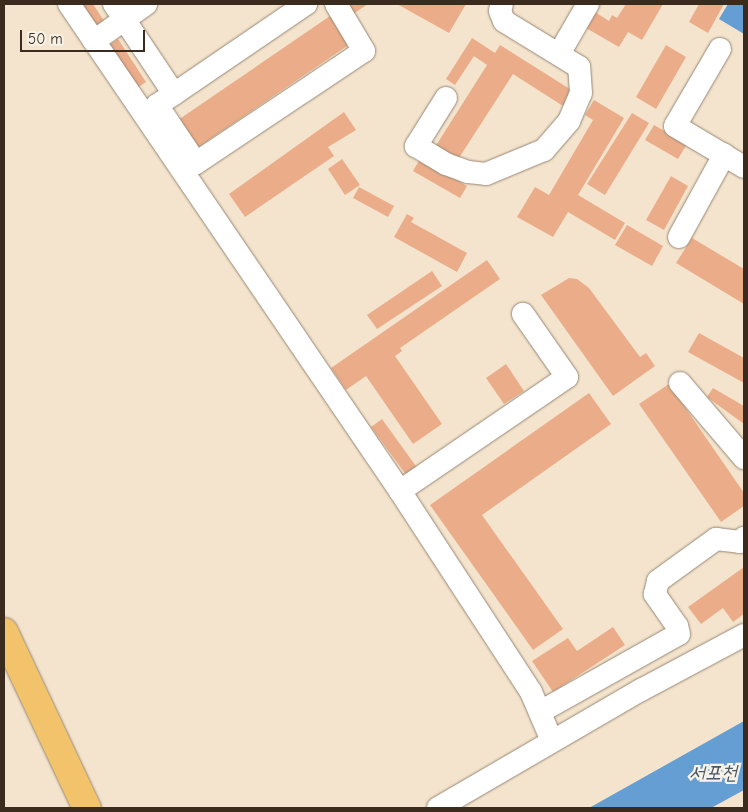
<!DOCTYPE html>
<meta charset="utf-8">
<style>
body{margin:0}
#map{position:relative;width:748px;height:812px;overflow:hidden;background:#f4e4cd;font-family:"Comic Neue","Poor Story",sans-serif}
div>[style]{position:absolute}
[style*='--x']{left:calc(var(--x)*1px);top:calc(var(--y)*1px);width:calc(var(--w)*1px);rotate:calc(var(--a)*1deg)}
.water>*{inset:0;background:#649ed3}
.building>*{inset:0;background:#ebad89}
.roads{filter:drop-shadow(0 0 1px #988776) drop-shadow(0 0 1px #988776)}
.minor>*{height:22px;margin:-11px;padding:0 11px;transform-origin:11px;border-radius:11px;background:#fff}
.major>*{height:28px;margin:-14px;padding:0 14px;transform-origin:14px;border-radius:14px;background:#f2c36a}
span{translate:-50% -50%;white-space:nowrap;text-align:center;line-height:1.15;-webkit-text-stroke:4.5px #f7f3e8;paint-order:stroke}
.water-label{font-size:20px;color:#4b5866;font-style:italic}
.frame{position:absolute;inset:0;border:5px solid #3b2a1e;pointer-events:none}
.scale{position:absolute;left:20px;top:30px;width:125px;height:22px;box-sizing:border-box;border:2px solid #3b2a1e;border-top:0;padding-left:6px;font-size:15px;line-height:18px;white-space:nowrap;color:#3b2a1e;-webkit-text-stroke:4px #f7f3e8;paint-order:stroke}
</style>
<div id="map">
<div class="water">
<i style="clip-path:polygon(728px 4px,744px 4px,744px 34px,719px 19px)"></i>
<i style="clip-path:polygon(744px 721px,744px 790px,711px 808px,589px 808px)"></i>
</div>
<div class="building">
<i style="clip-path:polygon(78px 4px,93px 4px,104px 21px,94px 28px)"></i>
<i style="clip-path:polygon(346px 4px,368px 4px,353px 14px)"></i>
<i style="clip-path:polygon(397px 4px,466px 4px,449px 33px)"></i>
<i style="clip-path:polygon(626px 4px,663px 4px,642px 40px,628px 32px,619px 47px,586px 28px,595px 12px,609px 21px,612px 15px,617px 18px)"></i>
<i style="clip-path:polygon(699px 4px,724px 4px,708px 33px,689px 22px)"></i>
<i style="clip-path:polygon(330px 16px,350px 44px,197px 148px,178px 120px)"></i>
<i style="clip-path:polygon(472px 38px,495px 53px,500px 45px,573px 91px,563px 106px,513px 74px,457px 161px,435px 147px,487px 65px,474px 56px,455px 85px,446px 79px)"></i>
<i style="clip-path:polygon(118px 39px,146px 82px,137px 88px,108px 46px)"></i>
<i style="clip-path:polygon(666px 45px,686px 57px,656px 109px,636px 97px)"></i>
<i style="clip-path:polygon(594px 100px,624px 118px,578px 195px,625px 223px,615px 240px,568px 212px,553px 237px,517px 217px,535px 187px,549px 195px,593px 120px,585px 115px)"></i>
<i style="clip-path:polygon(344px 112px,356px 130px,328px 147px,334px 156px,245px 217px,229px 194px)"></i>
<i style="clip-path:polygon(632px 113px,649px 123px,605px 195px,587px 184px)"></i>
<i style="clip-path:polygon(654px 125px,687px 144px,678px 159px,645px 140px)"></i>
<i style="clip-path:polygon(342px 159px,360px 185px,345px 195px,328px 169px)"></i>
<i style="clip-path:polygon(420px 159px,467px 186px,460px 198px,413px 171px)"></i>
<i style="clip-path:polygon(671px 176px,688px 186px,664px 230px,646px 220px)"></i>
<i style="clip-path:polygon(359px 187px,394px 206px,388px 217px,353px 198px)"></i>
<i style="clip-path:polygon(407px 214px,414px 218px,411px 222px,467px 253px,457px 272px,394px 237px)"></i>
<i style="clip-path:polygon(627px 225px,663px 246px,652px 266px,615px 245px)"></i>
<i style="clip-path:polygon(692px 238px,744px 269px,744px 304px,676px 263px)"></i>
<i style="clip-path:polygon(487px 260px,500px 279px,400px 348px,402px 351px,395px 356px,442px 424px,413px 444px,366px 376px,346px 390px,331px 368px)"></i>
<i style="clip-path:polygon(432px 271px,442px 286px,377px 329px,367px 315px)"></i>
<i style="clip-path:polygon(569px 278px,577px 279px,589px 288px,640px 357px,646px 353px,655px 366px,613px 396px,541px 295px)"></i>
<i style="clip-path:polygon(699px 333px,744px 358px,744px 383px,688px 352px)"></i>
<i style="clip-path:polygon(506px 364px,524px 391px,504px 404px,486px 378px)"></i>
<i style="clip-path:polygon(669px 384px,744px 493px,744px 506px,721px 522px,639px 404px)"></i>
<i style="clip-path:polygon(713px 388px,744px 406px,744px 424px,707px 397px)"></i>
<i style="clip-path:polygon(589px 393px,611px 424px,482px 515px,563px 629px,533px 650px,430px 505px)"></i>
<i style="clip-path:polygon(382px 419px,418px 469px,407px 476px,371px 427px)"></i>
<i style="clip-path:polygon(744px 567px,744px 614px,733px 622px,723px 608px,701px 624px,688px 607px)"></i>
<i style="clip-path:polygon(613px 627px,625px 645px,553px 692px,532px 661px,568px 638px,577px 651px)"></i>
</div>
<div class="roads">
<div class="minor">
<i style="--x:69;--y:4;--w:589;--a:55.8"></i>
<i style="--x:400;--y:491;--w:240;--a:56.9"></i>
<i style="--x:531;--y:692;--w:53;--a:66.8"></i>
<i style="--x:114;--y:4;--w:108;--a:56.3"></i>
<i style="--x:174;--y:94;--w:20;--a:147"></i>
<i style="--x:157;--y:105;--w:70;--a:56.1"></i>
<i style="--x:196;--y:163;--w:202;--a:-33.7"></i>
<i style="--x:364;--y:51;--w:55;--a:-120.8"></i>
<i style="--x:94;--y:41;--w:64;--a:-35.4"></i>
<i style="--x:720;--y:49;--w:89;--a:120.3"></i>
<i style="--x:675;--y:126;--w:80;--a:30.7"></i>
<i style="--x:559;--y:54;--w:58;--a:-59.9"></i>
<i style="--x:174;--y:94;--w:160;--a:-34.3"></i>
<i style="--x:446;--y:98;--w:57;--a:122"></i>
<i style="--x:416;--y:146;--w:35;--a:31"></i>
<i style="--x:446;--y:164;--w:23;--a:20"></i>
<i style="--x:468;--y:172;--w:18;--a:6"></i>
<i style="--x:486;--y:174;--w:63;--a:-22.5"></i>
<i style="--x:544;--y:150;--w:38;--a:-49"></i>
<i style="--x:569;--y:121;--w:30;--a:-67"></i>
<i style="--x:581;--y:93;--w:26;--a:-94"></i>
<i style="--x:579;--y:67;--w:88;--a:-148.5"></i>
<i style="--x:504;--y:21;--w:11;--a:-112"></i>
<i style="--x:500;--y:11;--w:7;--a:-74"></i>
<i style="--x:679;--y:237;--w:94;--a:-61.2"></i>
<i style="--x:680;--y:383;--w:99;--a:49.5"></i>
<i style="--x:400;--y:491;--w:202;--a:-34.3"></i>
<i style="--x:567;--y:377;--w:77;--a:-124.9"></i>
<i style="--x:540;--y:712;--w:159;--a:-29.3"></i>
<i style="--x:679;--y:634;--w:8;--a:-104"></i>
<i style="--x:677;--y:626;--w:39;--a:-125"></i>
<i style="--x:655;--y:594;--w:13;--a:-77"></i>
<i style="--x:658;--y:581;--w:72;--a:-35.9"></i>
<i style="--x:716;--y:539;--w:24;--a:7"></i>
<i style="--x:740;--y:542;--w:6;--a:-45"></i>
<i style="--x:438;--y:808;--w:235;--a:-30.2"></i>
<i style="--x:641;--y:690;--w:117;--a:-28.1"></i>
</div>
<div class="major">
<i style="--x:4;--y:632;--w:195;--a:64.8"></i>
</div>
</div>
<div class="water-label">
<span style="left:713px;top:772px">서포천</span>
</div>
<div class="frame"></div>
<div class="scale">50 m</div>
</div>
